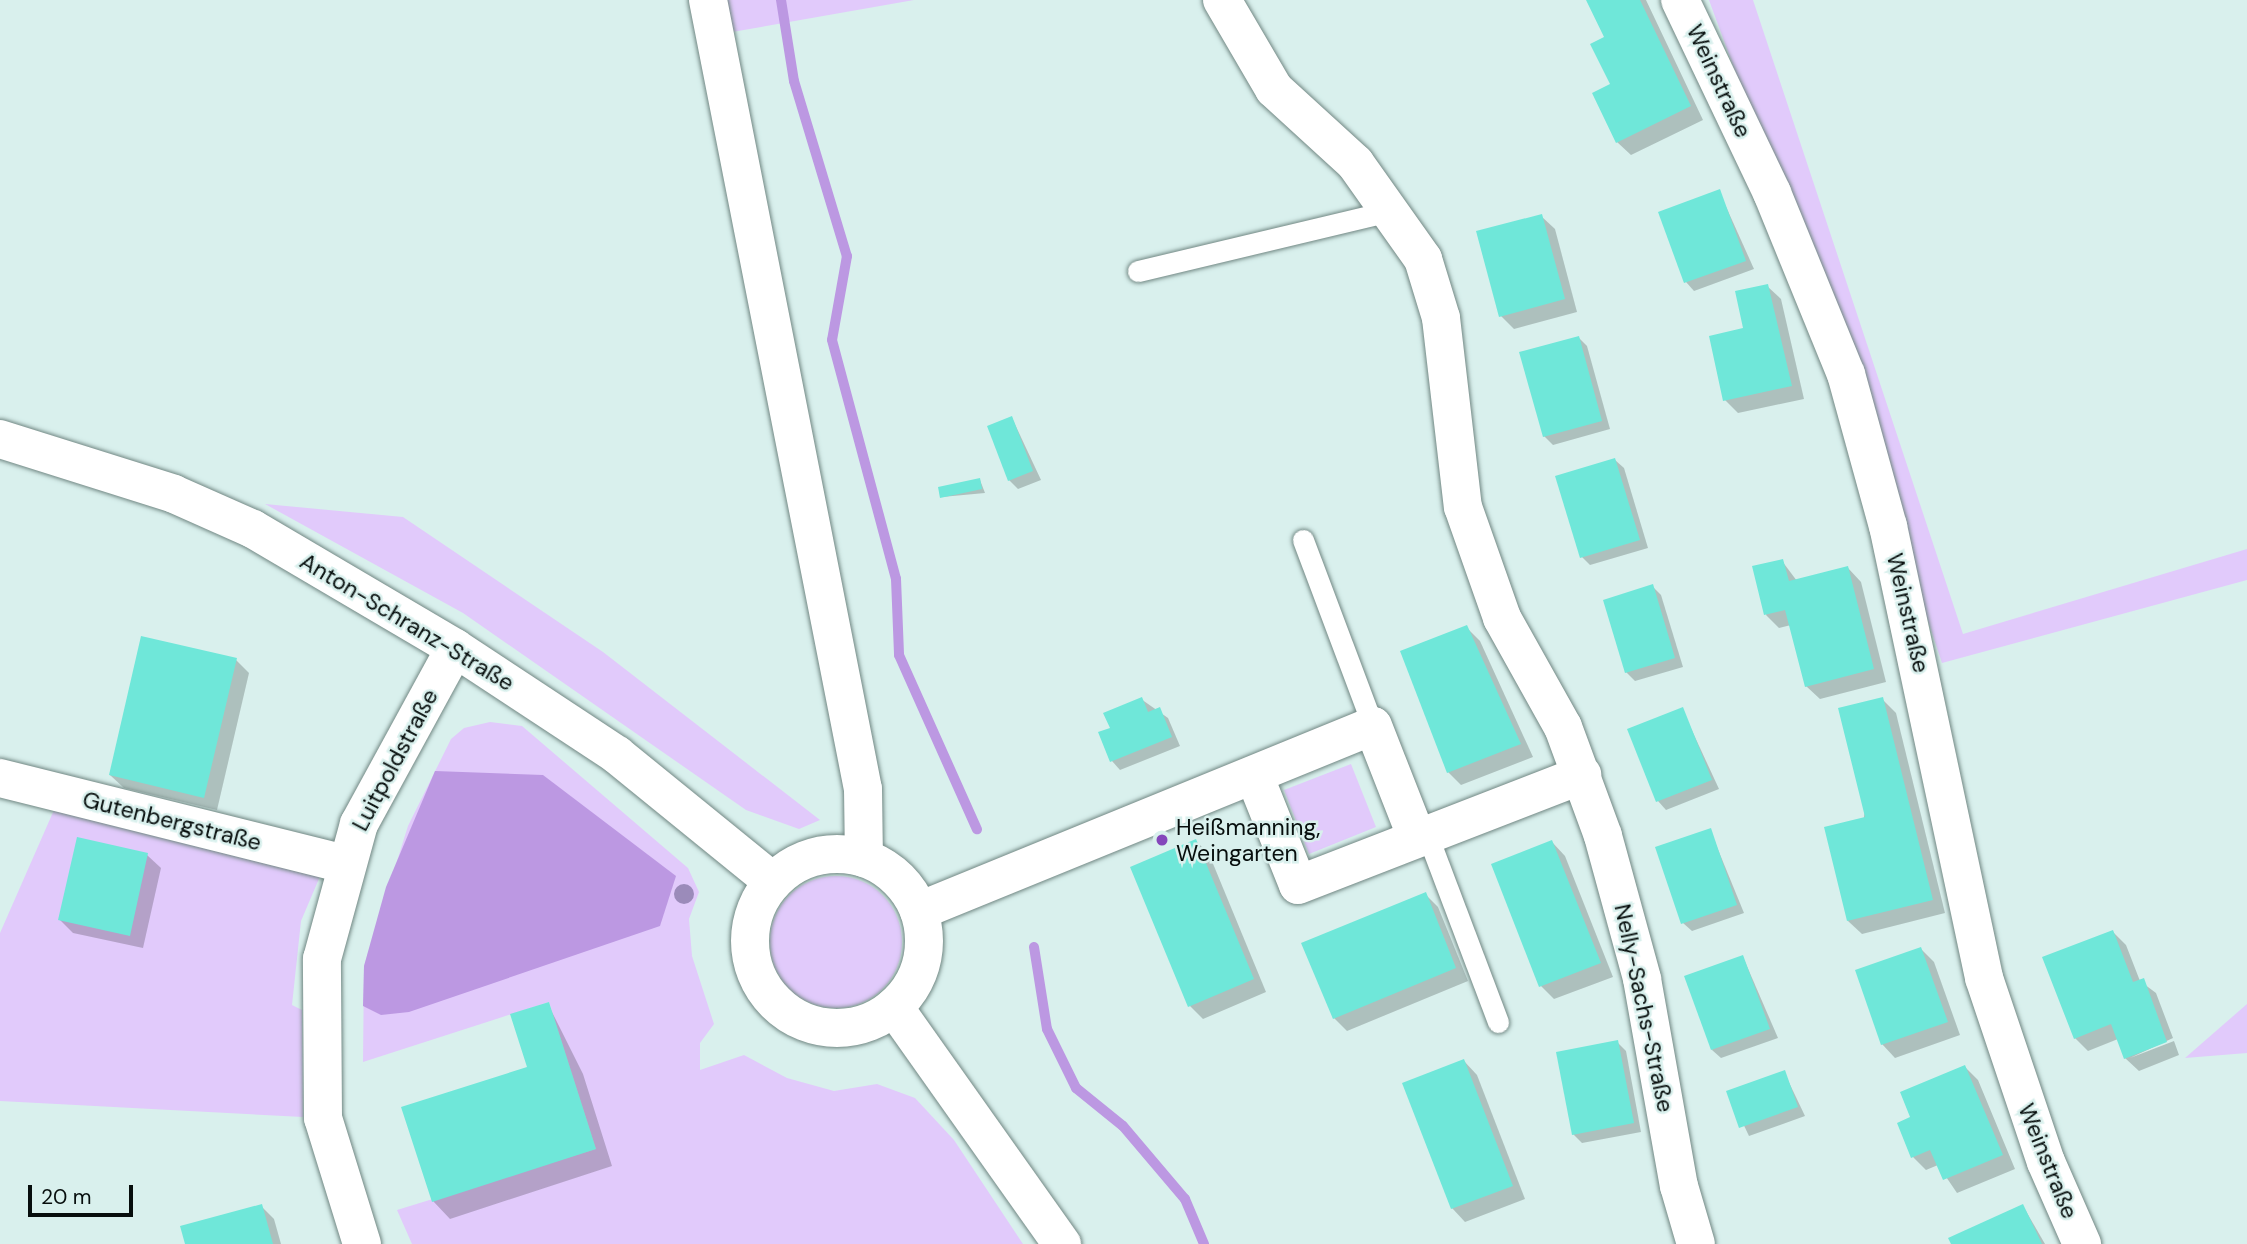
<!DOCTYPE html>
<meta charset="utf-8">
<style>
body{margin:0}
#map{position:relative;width:2247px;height:1244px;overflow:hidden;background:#d9f0ed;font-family:"DM Sans",sans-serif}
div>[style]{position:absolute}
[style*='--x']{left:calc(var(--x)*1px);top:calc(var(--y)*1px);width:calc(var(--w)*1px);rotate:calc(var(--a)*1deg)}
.green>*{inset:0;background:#e1cafb}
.round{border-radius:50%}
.water>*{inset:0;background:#bc98e2}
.shadow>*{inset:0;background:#0003}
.stream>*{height:10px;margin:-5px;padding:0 5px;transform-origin:5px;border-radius:5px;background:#bc98e2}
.building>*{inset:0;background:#6fe7d9}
.roads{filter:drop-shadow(0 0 2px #718783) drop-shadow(0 0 2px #718783)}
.service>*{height:21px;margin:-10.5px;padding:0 10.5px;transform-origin:10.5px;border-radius:10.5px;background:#fff}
.minor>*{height:38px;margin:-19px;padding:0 19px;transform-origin:19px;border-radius:19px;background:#fff}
.secondary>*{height:38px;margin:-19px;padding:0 19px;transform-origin:19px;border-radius:19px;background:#fff}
.secondary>.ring{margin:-19px;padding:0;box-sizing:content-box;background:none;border:38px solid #fff;border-radius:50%}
.trees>*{width:20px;height:20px;margin:-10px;border-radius:50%;background:#9b8bba}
.dots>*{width:19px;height:19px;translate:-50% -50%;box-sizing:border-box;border:4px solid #d9f0ed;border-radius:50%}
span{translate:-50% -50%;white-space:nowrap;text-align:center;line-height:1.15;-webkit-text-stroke:5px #d9f0ed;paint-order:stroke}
.street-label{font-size:23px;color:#070e0d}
.poi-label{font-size:23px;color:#070e0d}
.left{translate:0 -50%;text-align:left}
.scale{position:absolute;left:28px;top:1185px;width:105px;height:32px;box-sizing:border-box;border:4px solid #070e0d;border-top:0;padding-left:9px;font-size:21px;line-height:24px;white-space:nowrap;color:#070e0d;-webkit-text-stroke:5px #d9f0ed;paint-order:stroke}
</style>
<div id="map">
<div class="green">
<i style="clip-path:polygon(708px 0,914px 0,715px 35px)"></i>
<i style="clip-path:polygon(1709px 0,1753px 0,1963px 634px,2247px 549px,2247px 580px,1942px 663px,1846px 374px)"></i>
<i style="clip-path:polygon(265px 504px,403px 517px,603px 652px,820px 820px,799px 829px,746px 810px,463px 613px)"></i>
<i style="clip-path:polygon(490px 722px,522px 726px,688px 868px,699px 892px,689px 919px,692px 956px,714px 1024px,700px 1043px,700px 1070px,744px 1055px,787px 1078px,834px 1091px,877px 1084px,915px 1098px,954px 1140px,1023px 1244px,412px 1244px,397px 1210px,596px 1149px,549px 1002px,363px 1062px,364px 966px,408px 826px,451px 739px,464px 728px)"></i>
<i style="clip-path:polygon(1351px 764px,1376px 827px,1309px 854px,1284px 790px)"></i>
<i style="clip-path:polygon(54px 810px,321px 874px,301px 921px,292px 1005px,302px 1010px,303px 1117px,0 1101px,0 933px)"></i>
<i class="round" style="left:770px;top:876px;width:132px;height:132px"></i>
<i style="clip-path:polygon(2247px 1004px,2247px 1053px,2185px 1058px)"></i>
</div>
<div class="water">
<i style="clip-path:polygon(435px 771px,543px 775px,676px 876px,660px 926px,409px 1012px,381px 1015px,363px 1006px,364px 966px,386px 887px)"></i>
</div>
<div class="shadow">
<i style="clip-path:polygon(1588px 0,1646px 0,1703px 120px,1631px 155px,1617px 142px,1606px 38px)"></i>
<i style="clip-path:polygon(1719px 191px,1754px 269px,1694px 291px,1686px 282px)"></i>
<i style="clip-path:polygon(1541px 216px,1555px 229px,1577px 312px,1514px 329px,1501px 316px)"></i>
<i style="clip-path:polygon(1767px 286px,1781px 299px,1804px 399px,1738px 413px,1725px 400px,1745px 329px)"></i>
<i style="clip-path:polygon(1579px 338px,1587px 346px,1610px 429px,1553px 445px,1544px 436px)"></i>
<i style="clip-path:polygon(1012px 418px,1041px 480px,1018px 489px,1009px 480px)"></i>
<i style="clip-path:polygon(1615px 460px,1624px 468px,1648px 548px,1590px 565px,1582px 557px)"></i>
<i style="clip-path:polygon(980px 480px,985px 493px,942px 497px)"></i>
<i style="clip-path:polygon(1782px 561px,1797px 581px,1848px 568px,1861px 582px,1886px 682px,1820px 699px,1806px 686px,1791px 625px,1779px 628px,1766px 615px)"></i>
<i style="clip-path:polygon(1652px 586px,1661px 595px,1683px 667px,1635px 681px,1626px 672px)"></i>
<i style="clip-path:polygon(1467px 628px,1480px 641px,1533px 757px,1461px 785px,1448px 772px)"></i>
<i style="clip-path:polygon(236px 660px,249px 673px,217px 810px,124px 788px,110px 775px)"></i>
<i style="clip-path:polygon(1141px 699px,1168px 718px,1180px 746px,1120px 770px,1112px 761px,1112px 729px)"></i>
<i style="clip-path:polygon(1882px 699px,1896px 713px,1945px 913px,1862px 934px,1848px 921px)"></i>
<i style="clip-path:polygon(1682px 709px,1719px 789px,1666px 810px,1658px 801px)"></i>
<i style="clip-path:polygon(1710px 830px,1744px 913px,1692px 931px,1683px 923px)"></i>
<i style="clip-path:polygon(1196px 841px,1209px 854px,1266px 992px,1203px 1019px,1190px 1006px)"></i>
<i style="clip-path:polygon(1552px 842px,1565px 856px,1613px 977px,1554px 999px,1541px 986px)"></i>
<i style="clip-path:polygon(147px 855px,161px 868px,143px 948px,73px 933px,60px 920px)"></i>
<i style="clip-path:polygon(1425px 894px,1438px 907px,1468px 981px,1347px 1031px,1334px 1018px)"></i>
<i style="clip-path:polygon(2113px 932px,2126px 945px,2140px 981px,2156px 993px,2173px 1038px,2130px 1058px,2174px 1041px,2179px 1055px,2139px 1071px,2125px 1058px,2118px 1039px,2088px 1051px,2075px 1038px)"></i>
<i style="clip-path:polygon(1921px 949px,1934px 962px,1960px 1035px,1895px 1058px,1882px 1044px)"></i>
<i style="clip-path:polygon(1743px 957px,1778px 1038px,1721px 1058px,1712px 1050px)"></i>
<i style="clip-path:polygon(548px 1004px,583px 1074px,612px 1166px,450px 1219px,433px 1201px,531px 1068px)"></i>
<i style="clip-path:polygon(1617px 1042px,1626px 1051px,1641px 1132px,1582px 1143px,1573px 1134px)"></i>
<i style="clip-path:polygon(1464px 1061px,1477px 1075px,1525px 1199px,1465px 1222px,1452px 1208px)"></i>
<i style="clip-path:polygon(1965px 1067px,1978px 1080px,2015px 1169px,1957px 1193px,1938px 1165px,1926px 1170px,1913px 1157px,1912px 1118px)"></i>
<i style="clip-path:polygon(1784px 1072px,1805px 1116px,1749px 1136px,1728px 1092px)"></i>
<i style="clip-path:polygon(261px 1206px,274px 1219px,281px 1244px,187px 1244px)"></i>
<i style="clip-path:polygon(2023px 1206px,2045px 1244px,1953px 1244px)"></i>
</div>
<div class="stream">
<i style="--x:781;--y:0;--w:82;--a:80.9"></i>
<i style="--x:794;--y:81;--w:183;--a:73.2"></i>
<i style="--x:847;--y:256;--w:85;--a:100.1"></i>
<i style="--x:832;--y:340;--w:247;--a:75"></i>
<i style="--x:896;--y:579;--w:76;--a:87.7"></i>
<i style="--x:899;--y:655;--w:191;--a:65.9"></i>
<i style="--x:1034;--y:947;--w:83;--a:81"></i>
<i style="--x:1047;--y:1029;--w:66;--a:63.8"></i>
<i style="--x:1076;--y:1088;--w:60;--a:39"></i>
<i style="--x:1123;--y:1126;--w:96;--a:49.7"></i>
<i style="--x:1185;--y:1199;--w:49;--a:67.1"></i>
</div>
<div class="building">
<i style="clip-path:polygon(1586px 0,1640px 0,1691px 106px,1616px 143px,1592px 93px,1610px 84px,1590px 44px,1604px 37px)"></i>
<i style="clip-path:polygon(1720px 189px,1746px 261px,1684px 283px,1658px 212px)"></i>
<i style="clip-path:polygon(1542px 214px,1565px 299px,1499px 317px,1476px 231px)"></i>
<i style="clip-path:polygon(1768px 284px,1792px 386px,1723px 401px,1709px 336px,1743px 328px,1735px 291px)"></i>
<i style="clip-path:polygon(1579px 336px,1602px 421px,1543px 437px,1519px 352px)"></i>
<i style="clip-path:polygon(1012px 416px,1033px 471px,1008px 481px,987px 426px)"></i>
<i style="clip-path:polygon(1615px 458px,1640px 540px,1580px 558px,1555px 476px)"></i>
<i style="clip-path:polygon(980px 478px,982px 489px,940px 498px,938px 487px)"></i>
<i style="clip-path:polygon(1783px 559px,1789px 581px,1848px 566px,1874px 669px,1805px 687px,1785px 610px,1764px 615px,1752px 566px)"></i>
<i style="clip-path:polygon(1653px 584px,1675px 658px,1625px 673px,1603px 600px)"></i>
<i style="clip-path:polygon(1467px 625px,1521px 744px,1447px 773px,1400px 651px)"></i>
<i style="clip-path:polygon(141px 636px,237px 658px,204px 798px,109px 775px)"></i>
<i style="clip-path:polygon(1142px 697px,1148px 712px,1160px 707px,1172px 737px,1110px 762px,1098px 732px,1110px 728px,1103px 713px)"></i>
<i style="clip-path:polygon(1883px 697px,1933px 900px,1847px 921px,1824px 827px,1865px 817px,1838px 708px)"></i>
<i style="clip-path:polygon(1683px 707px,1712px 780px,1656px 802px,1627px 729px)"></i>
<i style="clip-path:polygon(1711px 828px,1737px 905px,1681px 924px,1655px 847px)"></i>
<i style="clip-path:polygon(77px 837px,148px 853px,130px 936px,58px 920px)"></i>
<i style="clip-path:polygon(1196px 839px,1254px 979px,1188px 1007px,1130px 867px)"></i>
<i style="clip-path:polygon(1552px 840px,1601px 963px,1539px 987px,1491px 864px)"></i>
<i style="clip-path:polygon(1426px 892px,1456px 968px,1333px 1019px,1301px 943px)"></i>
<i style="clip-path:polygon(2113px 930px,2133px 982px,2144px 978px,2167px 1042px,2124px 1059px,2111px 1024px,2074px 1039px,2042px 957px)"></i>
<i style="clip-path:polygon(1921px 947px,1948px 1022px,1881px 1045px,1855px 970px)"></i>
<i style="clip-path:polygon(1743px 955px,1770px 1029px,1711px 1050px,1684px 976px)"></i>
<i style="clip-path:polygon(549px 1002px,596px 1149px,432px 1202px,401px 1107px,527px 1067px,510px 1014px)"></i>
<i style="clip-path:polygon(1618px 1040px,1634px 1123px,1572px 1135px,1556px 1052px)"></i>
<i style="clip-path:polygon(1464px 1059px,1513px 1186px,1451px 1209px,1402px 1083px)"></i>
<i style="clip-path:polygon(1965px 1065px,2003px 1155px,1943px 1180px,1930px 1150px,1911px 1158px,1897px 1123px,1910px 1117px,1900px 1092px)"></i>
<i style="clip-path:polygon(1785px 1070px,1798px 1107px,1739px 1128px,1726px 1091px)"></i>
<i style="clip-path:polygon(262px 1204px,273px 1244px,185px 1244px,180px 1226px)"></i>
<i style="clip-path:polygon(2023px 1204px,2042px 1244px,1951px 1244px,1948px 1238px)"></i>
</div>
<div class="roads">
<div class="service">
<i style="--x:1138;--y:271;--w:263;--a:-13.4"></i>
<i style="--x:1303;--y:540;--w:199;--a:69.4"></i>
<i style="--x:1427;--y:834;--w:201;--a:69.3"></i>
</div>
<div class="minor">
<i style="--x:708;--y:0;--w:804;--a:78.89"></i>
<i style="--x:863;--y:789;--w:69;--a:89.2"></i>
<i style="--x:1222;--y:0;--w:103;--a:59.7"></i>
<i style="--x:1274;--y:89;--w:110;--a:42.4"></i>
<i style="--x:1355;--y:163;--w:118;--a:54.7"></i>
<i style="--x:1423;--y:259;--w:62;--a:73"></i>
<i style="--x:1441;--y:318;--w:190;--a:83.4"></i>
<i style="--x:1463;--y:507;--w:118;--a:70.6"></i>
<i style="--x:1502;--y:618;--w:125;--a:60.8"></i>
<i style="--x:1563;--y:727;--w:116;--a:69.8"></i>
<i style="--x:1603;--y:836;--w:148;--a:74.7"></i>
<i style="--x:1642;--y:979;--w:210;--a:79.9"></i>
<i style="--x:1679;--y:1186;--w:60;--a:73.7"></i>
<i style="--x:1680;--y:0;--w:214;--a:64.5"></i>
<i style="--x:1772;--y:193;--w:196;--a:67.8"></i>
<i style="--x:1846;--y:374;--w:158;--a:74.6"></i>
<i style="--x:1888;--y:526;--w:462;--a:78"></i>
<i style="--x:1984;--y:978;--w:194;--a:71.4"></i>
<i style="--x:2046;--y:1162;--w:90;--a:66.3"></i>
<i style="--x:1254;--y:775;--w:118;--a:68.2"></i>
<i style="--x:1298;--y:885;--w:305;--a:-21.2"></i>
<i style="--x:0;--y:778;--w:355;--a:14"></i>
<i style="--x:919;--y:911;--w:490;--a:-22.2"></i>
<i style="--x:1373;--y:726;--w:120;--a:68.6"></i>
<i style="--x:362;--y:1244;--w:132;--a:-107.2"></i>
<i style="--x:323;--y:1118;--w:159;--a:-90.4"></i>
<i style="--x:322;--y:959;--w:140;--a:-74.7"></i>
<i style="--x:359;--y:824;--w:200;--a:-61.4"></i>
</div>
<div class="secondary">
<i style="--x:0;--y:439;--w:182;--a:17.5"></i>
<i style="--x:174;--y:494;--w:86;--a:23.9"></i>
<i style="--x:253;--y:529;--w:234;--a:30.5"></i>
<i style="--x:455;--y:648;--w:194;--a:33.4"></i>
<i style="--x:617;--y:755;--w:201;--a:39.1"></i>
<i class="ring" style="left:750px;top:854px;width:136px;height:136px"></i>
<i style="--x:894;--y:1007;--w:291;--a:54.7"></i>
</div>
</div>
<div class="trees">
<i style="left:684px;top:894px"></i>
</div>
<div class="dots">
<i style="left:1162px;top:840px;background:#8546bb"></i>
</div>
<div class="street-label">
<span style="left:1719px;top:81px;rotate:65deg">Weinstraße</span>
<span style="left:1908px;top:613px;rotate:77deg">Weinstraße</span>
<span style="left:407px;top:622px;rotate:31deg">Anton-Schranz-Straße</span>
<span style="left:395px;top:760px;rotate:-62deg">Luitpoldstraße</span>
<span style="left:172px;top:821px;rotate:14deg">Gutenbergstraße</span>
<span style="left:1644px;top:1008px;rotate:78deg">Nelly-Sachs-Straße</span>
<span style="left:2048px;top:1161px;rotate:68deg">Weinstraße</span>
</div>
<div class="poi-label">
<span class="left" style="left:1176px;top:840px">Heißmanning,<br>Weingarten</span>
</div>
<div class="scale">20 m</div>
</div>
